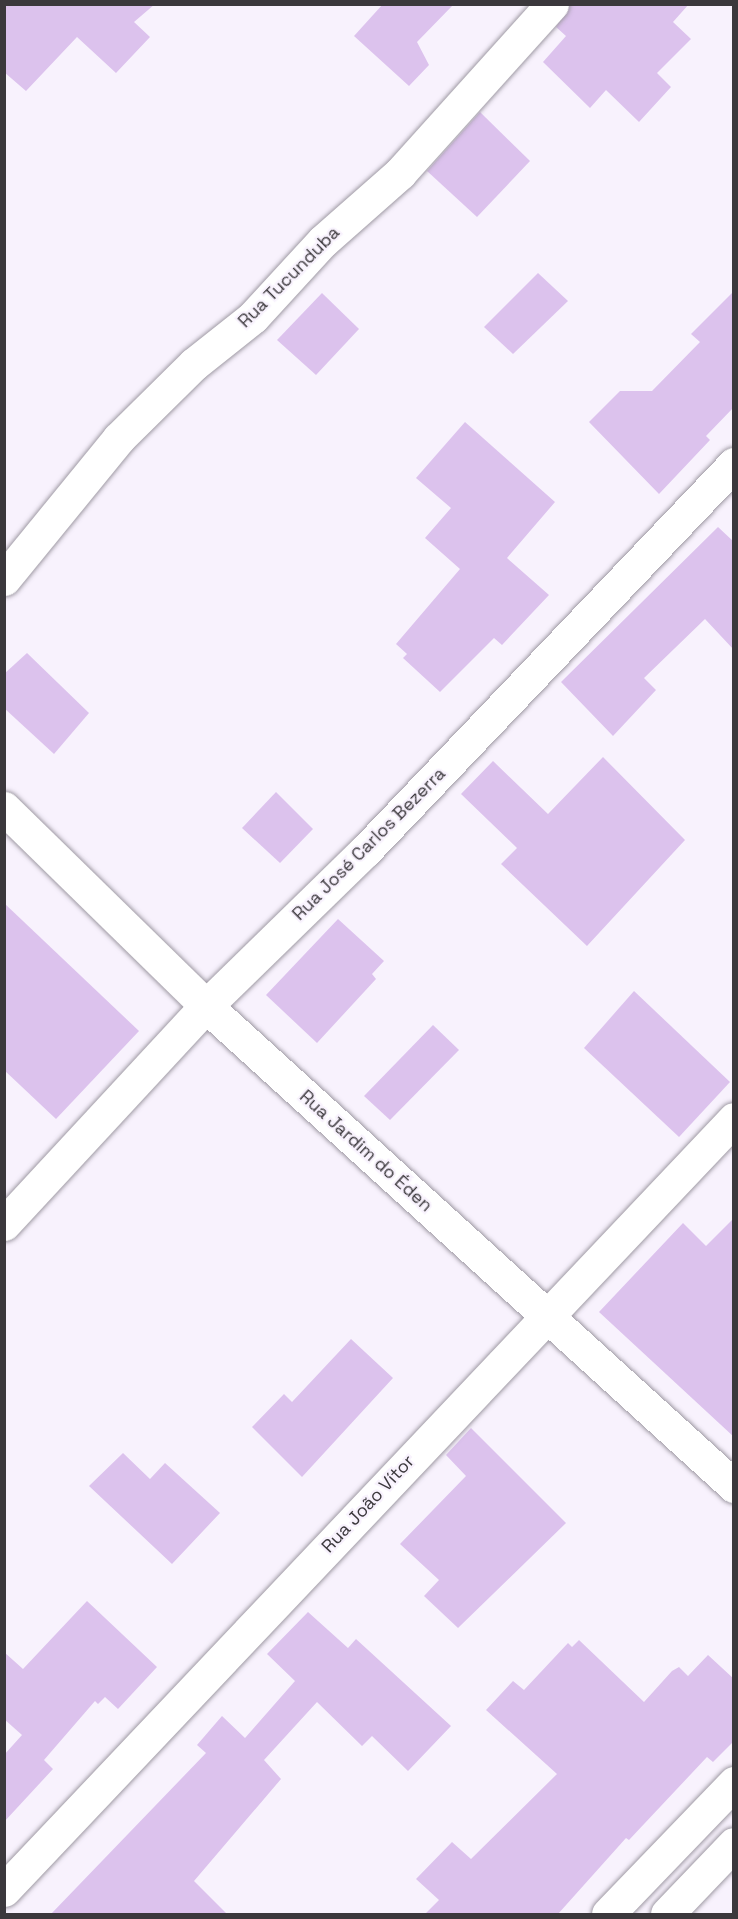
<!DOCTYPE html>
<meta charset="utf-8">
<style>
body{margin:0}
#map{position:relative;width:738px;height:1919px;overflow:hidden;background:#f8f2fd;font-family:"Space Grotesk",sans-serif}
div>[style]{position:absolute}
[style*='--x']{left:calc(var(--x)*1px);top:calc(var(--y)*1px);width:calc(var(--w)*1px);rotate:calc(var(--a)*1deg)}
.building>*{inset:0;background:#dcc2ed}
.roads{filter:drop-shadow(0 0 2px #9f9aa4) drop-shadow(0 0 2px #9f9aa4)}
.minor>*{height:33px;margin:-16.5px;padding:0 16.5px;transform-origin:16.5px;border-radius:16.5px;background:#fff}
span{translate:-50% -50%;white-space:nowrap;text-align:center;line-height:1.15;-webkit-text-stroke:4.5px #f8f2fd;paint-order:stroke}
.street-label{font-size:18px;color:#3b383c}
.frame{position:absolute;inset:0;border:6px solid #3b383c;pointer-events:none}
</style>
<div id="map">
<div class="building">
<i style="clip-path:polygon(4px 4px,155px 4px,134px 22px,150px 37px,116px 73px,77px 37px,26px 91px,4px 72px)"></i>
<i style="clip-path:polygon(383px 4px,454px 4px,417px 42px,429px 65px,409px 86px,354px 36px)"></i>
<i style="clip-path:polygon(570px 4px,689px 4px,673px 22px,691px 39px,657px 73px,671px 87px,639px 122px,606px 90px,590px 108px,543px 62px,566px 36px,556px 27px)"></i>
<i style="clip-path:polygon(480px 112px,530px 161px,477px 217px,427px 171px)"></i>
<i style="clip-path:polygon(538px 273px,568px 301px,513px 354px,484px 327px)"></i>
<i style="clip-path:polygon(734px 291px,734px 407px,706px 436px,710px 440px,659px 494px,589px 422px,620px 391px,652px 391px,700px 342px,691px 334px)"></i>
<i style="clip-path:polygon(322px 293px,359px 329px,316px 375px,277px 340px)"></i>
<i style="clip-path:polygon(465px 422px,555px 502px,507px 558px,549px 595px,502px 645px,494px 638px,440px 692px,403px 658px,407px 654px,396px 644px,460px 569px,425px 538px,451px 508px,416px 478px)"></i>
<i style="clip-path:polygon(718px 527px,734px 542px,734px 650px,705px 619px,644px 678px,656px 690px,613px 736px,561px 682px)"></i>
<i style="clip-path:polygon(27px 653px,89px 713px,54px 754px,4px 708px,4px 674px)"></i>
<i style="clip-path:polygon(603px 757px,685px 840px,587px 946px,501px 864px,517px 848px,461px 794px,493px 761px,548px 814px)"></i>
<i style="clip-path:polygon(276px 792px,313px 829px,280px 863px,242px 828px)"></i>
<i style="clip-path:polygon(4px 903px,139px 1031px,56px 1119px,4px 1070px)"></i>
<i style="clip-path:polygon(338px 919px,384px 961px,372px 974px,376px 979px,317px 1043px,266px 995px)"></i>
<i style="clip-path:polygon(634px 991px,730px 1082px,679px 1137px,584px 1048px)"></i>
<i style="clip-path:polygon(433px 1025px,459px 1050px,390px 1120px,364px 1096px)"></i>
<i style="clip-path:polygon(734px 1218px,734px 1437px,599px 1312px,683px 1223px,706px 1246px)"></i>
<i style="clip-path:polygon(351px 1339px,393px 1378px,302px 1477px,252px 1427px,284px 1394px,292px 1402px)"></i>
<i style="clip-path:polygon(471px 1428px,566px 1523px,458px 1628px,424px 1596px,439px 1580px,400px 1544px,466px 1476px,446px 1455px)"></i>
<i style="clip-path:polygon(123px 1453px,150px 1479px,165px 1463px,220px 1513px,172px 1564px,89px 1486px)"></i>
<i style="clip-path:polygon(87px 1601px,157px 1667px,118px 1709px,105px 1697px,98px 1704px,95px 1701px,44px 1760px,53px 1769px,4px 1822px,4px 1755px,22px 1735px,4px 1719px,4px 1652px,23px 1669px)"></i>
<i style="clip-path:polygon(308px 1612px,348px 1648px,356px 1639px,451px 1726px,408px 1771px,372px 1736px,362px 1746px,317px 1702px,264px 1760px,281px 1779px,194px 1881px,227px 1914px,51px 1914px,206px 1753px,197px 1745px,222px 1716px,245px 1738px,295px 1681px,267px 1654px)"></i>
<i style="clip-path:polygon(579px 1640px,644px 1702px,672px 1671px,679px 1667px,688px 1676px,708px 1655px,734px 1679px,734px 1741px,713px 1762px,707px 1757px,629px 1840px,626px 1838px,558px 1914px,425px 1914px,439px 1900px,416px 1879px,452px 1842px,471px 1859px,557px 1774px,486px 1710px,513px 1681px,524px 1690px,568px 1643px,572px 1647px)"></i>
</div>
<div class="roads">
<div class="minor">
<i style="--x:4;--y:579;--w:181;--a:-50.8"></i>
<i style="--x:118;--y:439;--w:107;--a:-44.6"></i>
<i style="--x:194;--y:364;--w:75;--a:-38.5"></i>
<i style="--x:253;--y:317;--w:103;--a:-47.4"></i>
<i style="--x:323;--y:241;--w:103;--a:-41.4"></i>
<i style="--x:400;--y:173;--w:227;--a:-48"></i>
<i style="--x:4;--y:808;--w:283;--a:44.4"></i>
<i style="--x:206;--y:1006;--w:714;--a:42.27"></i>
<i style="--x:4;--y:1224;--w:297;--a:-47.2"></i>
<i style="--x:206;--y:1006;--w:222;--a:-44.3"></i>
<i style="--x:365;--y:851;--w:535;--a:-46.36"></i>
<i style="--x:4;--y:1890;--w:1062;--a:-46.56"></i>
<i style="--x:608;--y:1914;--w:182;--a:-46.1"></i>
<i style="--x:667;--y:1914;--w:97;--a:-46.3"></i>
</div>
</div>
<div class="street-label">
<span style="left:289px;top:277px;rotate:-45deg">Rua Tucunduba</span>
<span style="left:369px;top:844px;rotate:-45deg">Rua José Carlos Bezerra</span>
<span style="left:366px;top:1151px;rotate:42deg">Rua Jardim do Éden</span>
<span style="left:368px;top:1504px;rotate:-47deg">Rua João Vítor</span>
</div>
<div class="frame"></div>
</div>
